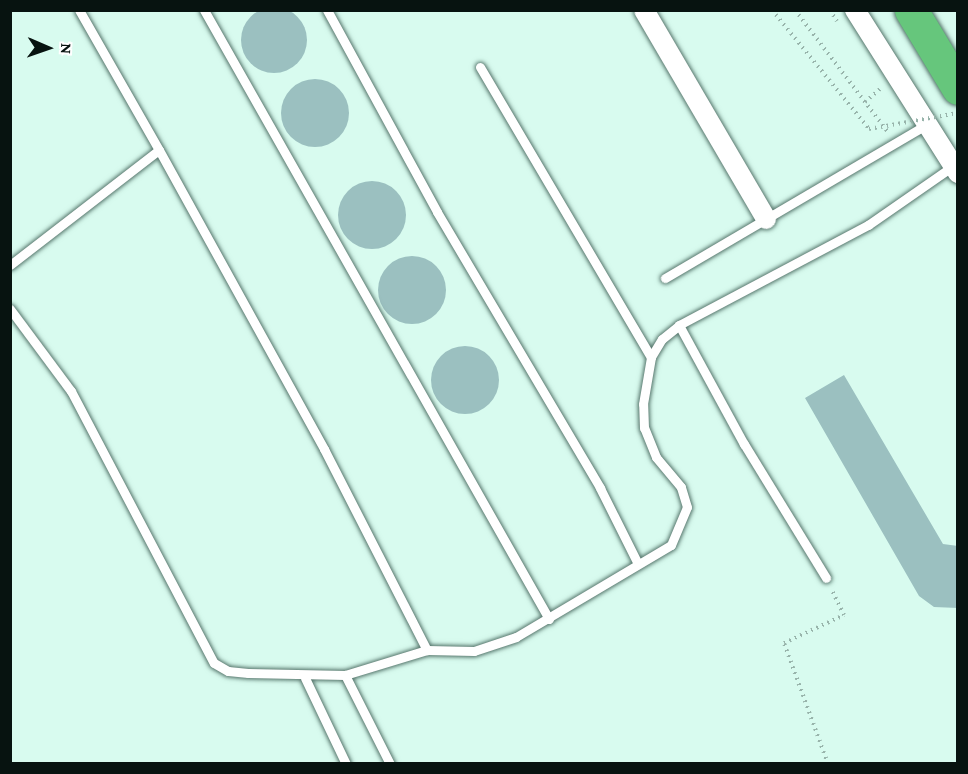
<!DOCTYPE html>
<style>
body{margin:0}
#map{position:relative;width:968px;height:774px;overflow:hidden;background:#d8fbef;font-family:"Crimson Pro",serif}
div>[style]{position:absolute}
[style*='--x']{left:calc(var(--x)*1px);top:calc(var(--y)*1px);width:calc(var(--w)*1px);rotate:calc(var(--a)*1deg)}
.building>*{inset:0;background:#9bc0c0}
.round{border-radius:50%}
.path>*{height:4px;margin-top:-2px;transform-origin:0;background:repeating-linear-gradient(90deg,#98b4ab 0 1.5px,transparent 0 6px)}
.roads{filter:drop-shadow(0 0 2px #57776d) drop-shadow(0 0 2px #57776d)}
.lane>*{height:9px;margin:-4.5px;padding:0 4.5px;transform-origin:4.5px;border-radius:4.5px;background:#fff}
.street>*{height:20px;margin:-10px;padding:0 10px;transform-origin:10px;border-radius:10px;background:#fff}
.highway>*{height:33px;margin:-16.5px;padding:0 16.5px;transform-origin:16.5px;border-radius:16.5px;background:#66c67c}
.path-bridge>*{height:4px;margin-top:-2px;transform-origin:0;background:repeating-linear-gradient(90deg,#98b4ab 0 1.5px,transparent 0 6px)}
span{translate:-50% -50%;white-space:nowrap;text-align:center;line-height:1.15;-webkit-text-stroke:4.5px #fff;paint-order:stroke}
.frame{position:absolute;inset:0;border:12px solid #071310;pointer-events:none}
.north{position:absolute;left:18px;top:18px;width:60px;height:60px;-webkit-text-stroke:4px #fff;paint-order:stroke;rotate:92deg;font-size:16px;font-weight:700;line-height:24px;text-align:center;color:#071310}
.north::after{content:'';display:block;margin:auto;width:21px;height:27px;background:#071310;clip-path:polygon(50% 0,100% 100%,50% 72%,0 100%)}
</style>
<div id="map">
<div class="building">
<i class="round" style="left:241px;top:7px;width:66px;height:66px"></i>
<i class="round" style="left:281px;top:79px;width:68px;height:68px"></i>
<i class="round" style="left:338px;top:181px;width:68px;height:68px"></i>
<i class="round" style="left:378px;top:256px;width:68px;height:68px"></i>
<i class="round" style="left:431px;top:346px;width:68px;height:68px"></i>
<i style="clip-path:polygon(844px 375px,943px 544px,958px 546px,958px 608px,934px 607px,919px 596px,805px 398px)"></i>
</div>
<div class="path">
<i style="--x:772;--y:10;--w:154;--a:50.8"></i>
<i style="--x:795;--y:10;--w:153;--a:52.7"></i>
<i style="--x:830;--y:10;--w:13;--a:58"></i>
<i style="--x:865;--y:102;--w:21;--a:-41"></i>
<i style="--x:828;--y:764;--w:129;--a:-110"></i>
<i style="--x:784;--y:643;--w:66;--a:-25"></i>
<i style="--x:844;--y:615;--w:28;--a:-116"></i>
</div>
<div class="roads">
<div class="lane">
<i style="--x:204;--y:10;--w:700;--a:60.47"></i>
<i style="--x:327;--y:10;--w:230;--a:61.4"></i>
<i style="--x:437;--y:212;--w:321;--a:59.4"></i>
<i style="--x:600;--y:488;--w:83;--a:63.4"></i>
<i style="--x:480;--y:67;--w:337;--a:59.5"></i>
<i style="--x:159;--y:150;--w:342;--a:61.1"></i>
<i style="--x:324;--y:449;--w:226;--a:62.9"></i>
<i style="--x:10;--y:265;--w:188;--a:-37.7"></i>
<i style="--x:159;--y:150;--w:161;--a:-119.7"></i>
<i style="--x:665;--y:278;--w:306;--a:-30.4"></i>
<i style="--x:10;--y:309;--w:102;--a:53.4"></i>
<i style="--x:71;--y:391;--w:307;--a:62.3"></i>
<i style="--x:214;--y:663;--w:16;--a:30"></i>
<i style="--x:228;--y:671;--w:20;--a:6"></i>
<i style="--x:248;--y:673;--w:97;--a:1.2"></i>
<i style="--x:679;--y:325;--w:136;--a:61.4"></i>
<i style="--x:744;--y:444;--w:157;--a:58.5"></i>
<i style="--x:305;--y:678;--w:95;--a:64.5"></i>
<i style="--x:390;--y:764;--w:100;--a:-116.8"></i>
<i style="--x:345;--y:675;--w:86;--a:-17"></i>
<i style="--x:427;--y:650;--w:47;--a:1.2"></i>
<i style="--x:474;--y:651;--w:44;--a:-18.4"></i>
<i style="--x:516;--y:637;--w:180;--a:-30.7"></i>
<i style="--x:671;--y:545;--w:41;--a:-67.2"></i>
<i style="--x:687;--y:507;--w:21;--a:-107"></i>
<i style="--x:681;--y:487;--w:39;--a:-130"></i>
<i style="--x:656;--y:457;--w:31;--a:-112"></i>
<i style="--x:644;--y:428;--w:24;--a:-92"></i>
<i style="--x:643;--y:404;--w:48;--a:-80.3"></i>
<i style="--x:651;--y:357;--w:21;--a:-59"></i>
<i style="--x:662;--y:339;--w:22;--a:-39"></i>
<i style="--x:679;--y:325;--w:214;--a:-27.9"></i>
<i style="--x:868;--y:225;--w:103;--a:-34.8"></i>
</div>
<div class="street">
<i style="--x:644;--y:10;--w:242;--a:59.7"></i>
<i style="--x:855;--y:10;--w:193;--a:57.7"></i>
</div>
<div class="highway">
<i style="--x:911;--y:10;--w:91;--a:58.9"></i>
</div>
</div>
<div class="path-bridge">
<i style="--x:869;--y:129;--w:90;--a:-10.2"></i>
</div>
<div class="frame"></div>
<div class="north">N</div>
</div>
